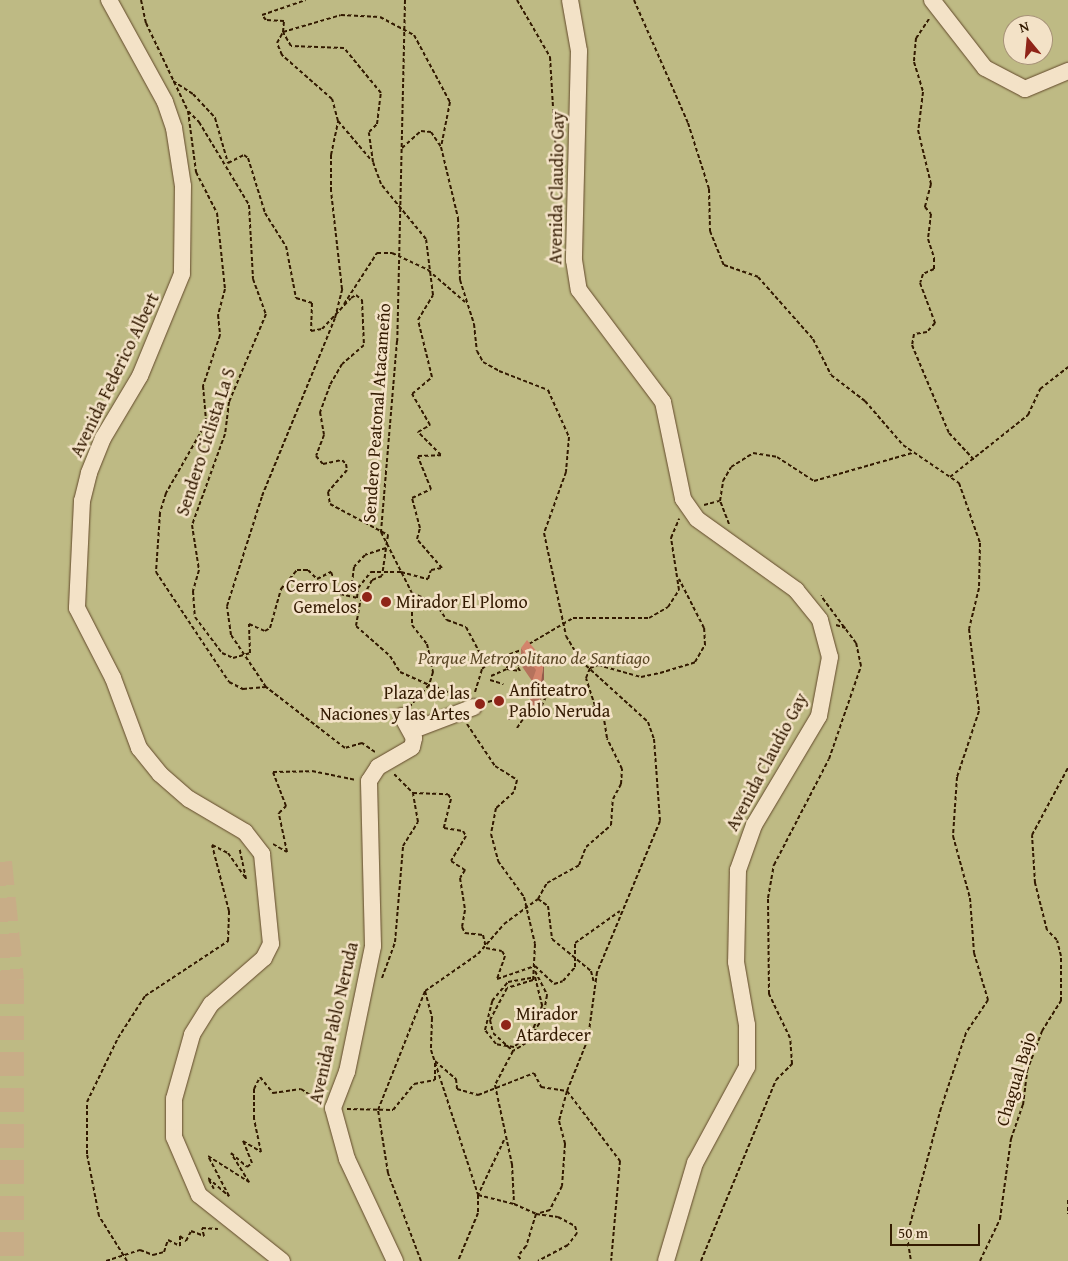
<!DOCTYPE html>
<meta charset="utf-8">
<style>
body{margin:0}
#map{position:relative;width:1068px;height:1261px;overflow:hidden;background:#edd2a9;font-family:"Gentium Book Plus",serif}
div>[style]{position:absolute}
[style*='--x']{left:calc(var(--x)*1px);top:calc(var(--y)*1px);width:calc(var(--w)*1px);rotate:calc(var(--a)*1deg)}
.green>*{inset:0;background:#beba84}
.highway-tunnel>*{height:24px;margin-top:-12px;transform-origin:0;background:repeating-linear-gradient(90deg,#c8ad87 0 24px,transparent 0 36px)}
.path>*{height:2px;margin-top:-1px;transform-origin:0;background:repeating-linear-gradient(90deg,#331a00 0 4px,transparent 0 6.5px)}
.roads{filter:drop-shadow(0 0 1px #62482a) drop-shadow(0 0 1px #62482a)}
.minor>*{height:16px;margin:-8px;padding:0 8px;transform-origin:8px;border-radius:8px;background:#f3e2c7}
.bridges{filter:drop-shadow(0 0 1px #62482a) drop-shadow(0 0 1px #62482a)}
.minor-bridge>*{height:16px;margin:-8px;padding:0 8px;transform-origin:8px;border-radius:8px;background:#f3e2c7}
.wall>*{inset:0;background:#b5725c}
.shaded-wall>*{inset:0;background:#945c4b}
.building>*{inset:0;background:#d3846b}
.dots>*{width:14px;height:14px;translate:-50% -50%;box-sizing:border-box;border:2px solid #f3e2c7;border-radius:50%}
span{translate:-50% -50%;white-space:nowrap;text-align:center;line-height:1.15;-webkit-text-stroke:5px #f3e2c7;paint-order:stroke}
.street-label{font-size:18px;color:#331a00}
.poi-label{font-size:18px;color:#331a00}
.right{translate:-100% -50%;text-align:right}
.left{translate:0 -50%;text-align:left}
.park-label{font-size:18px;color:#5d4a28;font-style:italic}
.north{position:absolute;left:1003px;top:15px;width:50px;height:50px;box-sizing:border-box;background:#f3e2c7;border:1px solid #a69277;border-radius:50%;rotate:343deg;font-size:14px;font-weight:700;line-height:20px;text-align:center;color:#331a00}
.north::after{content:'';display:block;margin:auto;width:18px;height:22px;background:#8f2418;clip-path:polygon(50% 0,100% 100%,50% 72%,0 100%)}
.scale{position:absolute;left:890px;top:1224px;width:90px;height:22px;box-sizing:border-box;border:2px solid #331a00;border-top:0;padding-left:6px;font-size:15px;line-height:18px;white-space:nowrap;color:#331a00;-webkit-text-stroke:4px #f3e2c7;paint-order:stroke}
</style>
<div id="map">
<div class="green">
<i style="clip-path:polygon(evenodd,0 0,1068px 0,1068px 1261px,0 1261px,0 0,1013px 25px,1043px 25px,1043px 55px,1013px 55px,1013px 25px)"></i>
</div>
<div class="highway-tunnel">
<i style="--x:0;--y:862;--w:119;--a:84.2"></i>
<i style="--x:12;--y:980;--w:281;--a:90"></i>
</div>
<div class="path">
<i style="--x:141;--y:0;--w:24;--a:78"></i>
<i style="--x:146;--y:23;--w:98;--a:64.5"></i>
<i style="--x:188;--y:111;--w:62;--a:82.5"></i>
<i style="--x:196;--y:172;--w:46;--a:62.9"></i>
<i style="--x:217;--y:213;--w:76;--a:84"></i>
<i style="--x:225;--y:289;--w:27;--a:105"></i>
<i style="--x:218;--y:315;--w:20;--a:84"></i>
<i style="--x:220;--y:335;--w:54;--a:108.4"></i>
<i style="--x:203;--y:386;--w:37;--a:85"></i>
<i style="--x:206;--y:423;--w:81;--a:119.7"></i>
<i style="--x:166;--y:493;--w:21;--a:107"></i>
<i style="--x:160;--y:513;--w:59;--a:93.9"></i>
<i style="--x:156;--y:572;--w:132;--a:56.4"></i>
<i style="--x:229;--y:682;--w:16;--a:27"></i>
<i style="--x:243;--y:689;--w:23;--a:-5"></i>
<i style="--x:405;--y:0;--w:341;--a:91.3"></i>
<i style="--x:397;--y:341;--w:192;--a:94.8"></i>
<i style="--x:381;--y:532;--w:68;--a:63.1"></i>
<i style="--x:412;--y:593;--w:32;--a:90"></i>
<i style="--x:412;--y:625;--w:24;--a:52"></i>
<i style="--x:427;--y:644;--w:29;--a:78"></i>
<i style="--x:433;--y:672;--w:14;--a:107"></i>
<i style="--x:429;--y:685;--w:17;--a:17"></i>
<i style="--x:445;--y:690;--w:15;--a:42"></i>
<i style="--x:517;--y:0;--w:66;--a:59.9"></i>
<i style="--x:550;--y:57;--w:83;--a:86.6"></i>
<i style="--x:555;--y:140;--w:22;--a:74"></i>
<i style="--x:634;--y:0;--w:134;--a:66.3"></i>
<i style="--x:688;--y:123;--w:69;--a:72.3"></i>
<i style="--x:709;--y:189;--w:42;--a:88.6"></i>
<i style="--x:710;--y:231;--w:37;--a:68"></i>
<i style="--x:724;--y:265;--w:36;--a:19"></i>
<i style="--x:758;--y:277;--w:83;--a:48.4"></i>
<i style="--x:813;--y:339;--w:40;--a:63.4"></i>
<i style="--x:831;--y:375;--w:43;--a:37.4"></i>
<i style="--x:865;--y:401;--w:58;--a:49.2"></i>
<i style="--x:903;--y:445;--w:68;--a:34.2"></i>
<i style="--x:959;--y:483;--w:64;--a:70.7"></i>
<i style="--x:980;--y:543;--w:45;--a:91.3"></i>
<i style="--x:979;--y:588;--w:42;--a:103.7"></i>
<i style="--x:969;--y:629;--w:83;--a:83"></i>
<i style="--x:979;--y:711;--w:70;--a:108.4"></i>
<i style="--x:957;--y:777;--w:59;--a:93.9"></i>
<i style="--x:953;--y:836;--w:64;--a:74.7"></i>
<i style="--x:970;--y:898;--w:55;--a:85.8"></i>
<i style="--x:974;--y:953;--w:49;--a:73.4"></i>
<i style="--x:988;--y:1000;--w:40;--a:124"></i>
<i style="--x:966;--y:1033;--w:79;--a:108.4"></i>
<i style="--x:941;--y:1108;--w:132;--a:104.9"></i>
<i style="--x:907;--y:1236;--w:25;--a:81"></i>
<i style="--x:929;--y:19;--w:23;--a:124"></i>
<i style="--x:916;--y:38;--w:24;--a:95"></i>
<i style="--x:914;--y:62;--w:31;--a:73"></i>
<i style="--x:923;--y:92;--w:38;--a:97"></i>
<i style="--x:918;--y:130;--w:56;--a:76.5"></i>
<i style="--x:931;--y:184;--w:24;--a:105"></i>
<i style="--x:925;--y:207;--w:9;--a:49"></i>
<i style="--x:931;--y:214;--w:25;--a:97"></i>
<i style="--x:928;--y:239;--w:20;--a:72"></i>
<i style="--x:934;--y:258;--w:11;--a:90"></i>
<i style="--x:934;--y:269;--w:12;--a:156"></i>
<i style="--x:923;--y:274;--w:9;--a:108"></i>
<i style="--x:920;--y:283;--w:43;--a:69.4"></i>
<i style="--x:935;--y:323;--w:12;--a:132"></i>
<i style="--x:927;--y:332;--w:13;--a:171"></i>
<i style="--x:914;--y:334;--w:11;--a:100"></i>
<i style="--x:912;--y:345;--w:95;--a:67.2"></i>
<i style="--x:949;--y:433;--w:38;--a:47"></i>
<i style="--x:173;--y:81;--w:24;--a:33"></i>
<i style="--x:193;--y:94;--w:33;--a:47"></i>
<i style="--x:215;--y:118;--w:47;--a:73.9"></i>
<i style="--x:228;--y:163;--w:18;--a:-27"></i>
<i style="--x:244;--y:155;--w:5;--a:37"></i>
<i style="--x:248;--y:158;--w:58;--a:72.8"></i>
<i style="--x:265;--y:213;--w:39;--a:58"></i>
<i style="--x:286;--y:246;--w:53;--a:79.1"></i>
<i style="--x:296;--y:298;--w:17;--a:17"></i>
<i style="--x:312;--y:303;--w:28;--a:92"></i>
<i style="--x:311;--y:331;--w:11;--a:-10"></i>
<i style="--x:322;--y:329;--w:42;--a:-46.9"></i>
<i style="--x:351;--y:298;--w:6;--a:-31"></i>
<i style="--x:356;--y:295;--w:8;--a:40"></i>
<i style="--x:362;--y:300;--w:45;--a:87.5"></i>
<i style="--x:364;--y:345;--w:29;--a:139"></i>
<i style="--x:342;--y:364;--w:24;--a:120"></i>
<i style="--x:330;--y:385;--w:29;--a:110"></i>
<i style="--x:320;--y:412;--w:23;--a:80"></i>
<i style="--x:324;--y:435;--w:22;--a:111"></i>
<i style="--x:316;--y:456;--w:11;--a:49"></i>
<i style="--x:323;--y:464;--w:19;--a:-12"></i>
<i style="--x:342;--y:460;--w:6;--a:45"></i>
<i style="--x:346;--y:464;--w:6;--a:81"></i>
<i style="--x:347;--y:470;--w:29;--a:131"></i>
<i style="--x:328;--y:492;--w:12;--a:81"></i>
<i style="--x:330;--y:504;--w:66;--a:28.1"></i>
<i style="--x:388;--y:535;--w:13;--a:99"></i>
<i style="--x:386;--y:548;--w:22;--a:162"></i>
<i style="--x:365;--y:555;--w:16;--a:133"></i>
<i style="--x:354;--y:567;--w:17;--a:97"></i>
<i style="--x:352;--y:584;--w:7;--a:34"></i>
<i style="--x:188;--y:111;--w:16;--a:45"></i>
<i style="--x:199;--y:122;--w:97;--a:58.9"></i>
<i style="--x:249;--y:205;--w:74;--a:86.9"></i>
<i style="--x:253;--y:279;--w:37;--a:70"></i>
<i style="--x:266;--y:314;--w:95;--a:112.8"></i>
<i style="--x:229;--y:402;--w:32;--a:97"></i>
<i style="--x:225;--y:434;--w:97;--a:109.9"></i>
<i style="--x:192;--y:525;--w:46;--a:81.2"></i>
<i style="--x:199;--y:570;--w:22;--a:106"></i>
<i style="--x:193;--y:591;--w:26;--a:86"></i>
<i style="--x:195;--y:617;--w:45;--a:53.1"></i>
<i style="--x:222;--y:653;--w:12;--a:24"></i>
<i style="--x:233;--y:658;--w:18;--a:-16"></i>
<i style="--x:250;--y:653;--w:29;--a:-92"></i>
<i style="--x:249;--y:624;--w:17;--a:24"></i>
<i style="--x:265;--y:631;--w:6;--a:-31"></i>
<i style="--x:270;--y:628;--w:41;--a:-74.2"></i>
<i style="--x:281;--y:589;--w:25;--a:-50"></i>
<i style="--x:297;--y:570;--w:11;--a:0"></i>
<i style="--x:308;--y:570;--w:13;--a:45"></i>
<i style="--x:317;--y:579;--w:16;--a:-27"></i>
<i style="--x:331;--y:572;--w:24;--a:68"></i>
<i style="--x:340;--y:594;--w:17;--a:13"></i>
<i style="--x:357;--y:598;--w:10;--a:-84"></i>
<i style="--x:358;--y:588;--w:21;--a:-51"></i>
<i style="--x:371;--y:572;--w:30;--a:0"></i>
<i style="--x:401;--y:572;--w:28;--a:15"></i>
<i style="--x:428;--y:579;--w:9;--a:-72"></i>
<i style="--x:431;--y:570;--w:11;--a:-10"></i>
<i style="--x:442;--y:568;--w:38;--a:-131"></i>
<i style="--x:417;--y:539;--w:11;--a:-75"></i>
<i style="--x:420;--y:528;--w:31;--a:-105"></i>
<i style="--x:412;--y:498;--w:21;--a:-25"></i>
<i style="--x:431;--y:489;--w:35;--a:-112"></i>
<i style="--x:418;--y:456;--w:23;--a:-2"></i>
<i style="--x:441;--y:455;--w:33;--a:-135"></i>
<i style="--x:418;--y:432;--w:14;--a:-30"></i>
<i style="--x:430;--y:425;--w:36;--a:-120"></i>
<i style="--x:412;--y:394;--w:26;--a:-40"></i>
<i style="--x:432;--y:377;--w:59;--a:-103.8"></i>
<i style="--x:418;--y:320;--w:29;--a:-59"></i>
<i style="--x:433;--y:295;--w:56;--a:-97.1"></i>
<i style="--x:426;--y:239;--w:71;--a:-129.3"></i>
<i style="--x:381;--y:184;--w:23;--a:-110"></i>
<i style="--x:373;--y:162;--w:30;--a:-98"></i>
<i style="--x:369;--y:132;--w:11;--a:-45"></i>
<i style="--x:377;--y:124;--w:31;--a:-83"></i>
<i style="--x:381;--y:93;--w:58;--a:-129.4"></i>
<i style="--x:344;--y:48;--w:53;--a:-177.8"></i>
<i style="--x:291;--y:46;--w:16;--a:-120"></i>
<i style="--x:283;--y:32;--w:11;--a:-85"></i>
<i style="--x:284;--y:21;--w:18;--a:-177"></i>
<i style="--x:266;--y:20;--w:6;--a:-129"></i>
<i style="--x:262;--y:15;--w:46;--a:-18.8"></i>
<i style="--x:338;--y:121;--w:52;--a:49.6"></i>
<i style="--x:402;--y:148;--w:25;--a:-42"></i>
<i style="--x:421;--y:131;--w:10;--a:6"></i>
<i style="--x:431;--y:132;--w:18;--a:56"></i>
<i style="--x:344;--y:304;--w:61;--a:-57.1"></i>
<i style="--x:377;--y:253;--w:15;--a:0"></i>
<i style="--x:392;--y:253;--w:40;--a:25"></i>
<i style="--x:428;--y:270;--w:49;--a:40.9"></i>
<i style="--x:950;--y:477;--w:100;--a:-38.5"></i>
<i style="--x:1028;--y:415;--w:29;--a:-65"></i>
<i style="--x:1040;--y:389;--w:36;--a:-38"></i>
<i style="--x:704;--y:505;--w:16;--a:-15"></i>
<i style="--x:729;--y:524;--w:25;--a:-111"></i>
<i style="--x:720;--y:501;--w:20;--a:-81"></i>
<i style="--x:723;--y:481;--w:16;--a:-60"></i>
<i style="--x:731;--y:467;--w:26;--a:-32"></i>
<i style="--x:753;--y:453;--w:24;--a:9"></i>
<i style="--x:777;--y:457;--w:44;--a:33"></i>
<i style="--x:814;--y:481;--w:102;--a:-15.9"></i>
<i style="--x:386;--y:548;--w:28;--a:98"></i>
<i style="--x:382;--y:576;--w:11;--a:158"></i>
<i style="--x:372;--y:580;--w:26;--a:118"></i>
<i style="--x:360;--y:603;--w:23;--a:100"></i>
<i style="--x:356;--y:626;--w:45;--a:41.4"></i>
<i style="--x:390;--y:656;--w:19;--a:58"></i>
<i style="--x:400;--y:672;--w:32;--a:24"></i>
<i style="--x:429;--y:685;--w:28;--a:132"></i>
<i style="--x:412;--y:593;--w:25;--a:23"></i>
<i style="--x:435;--y:603;--w:21;--a:55"></i>
<i style="--x:447;--y:620;--w:20;--a:20"></i>
<i style="--x:466;--y:627;--w:30;--a:62"></i>
<i style="--x:480;--y:653;--w:14;--a:36"></i>
<i style="--x:836;--y:625;--w:10;--a:17"></i>
<i style="--x:529;--y:644;--w:51;--a:-30.6"></i>
<i style="--x:573;--y:618;--w:76;--a:0"></i>
<i style="--x:649;--y:618;--w:22;--a:-30"></i>
<i style="--x:668;--y:607;--w:20;--a:-57"></i>
<i style="--x:679;--y:590;--w:53;--a:-98.7"></i>
<i style="--x:671;--y:538;--w:21;--a:-67"></i>
<i style="--x:507;--y:657;--w:12;--a:90"></i>
<i style="--x:491;--y:676;--w:17;--a:-24"></i>
<i style="--x:507;--y:669;--w:13;--a:9"></i>
<i style="--x:520;--y:671;--w:6;--a:-121"></i>
<i style="--x:517;--y:666;--w:9;--a:-54"></i>
<i style="--x:490;--y:680;--w:14;--a:17"></i>
<i style="--x:475;--y:692;--w:24;--a:-73"></i>
<i style="--x:482;--y:669;--w:12;--a:-42"></i>
<i style="--x:491;--y:661;--w:33;--a:-20"></i>
<i style="--x:488;--y:702;--w:17;--a:-17"></i>
<i style="--x:539;--y:712;--w:20;--a:-66"></i>
<i style="--x:509;--y:720;--w:14;--a:-69"></i>
<i style="--x:467;--y:724;--w:50;--a:56.3"></i>
<i style="--x:495;--y:766;--w:26;--a:32"></i>
<i style="--x:517;--y:780;--w:12;--a:104"></i>
<i style="--x:514;--y:792;--w:24;--a:138"></i>
<i style="--x:496;--y:808;--w:26;--a:101"></i>
<i style="--x:491;--y:834;--w:28;--a:75"></i>
<i style="--x:498;--y:861;--w:44;--a:54.2"></i>
<i style="--x:524;--y:897;--w:48;--a:76.8"></i>
<i style="--x:535;--y:944;--w:36;--a:93"></i>
<i style="--x:533;--y:980;--w:27;--a:163"></i>
<i style="--x:507;--y:988;--w:36;--a:118"></i>
<i style="--x:490;--y:1020;--w:13;--a:77"></i>
<i style="--x:493;--y:1033;--w:27;--a:42"></i>
<i style="--x:517;--y:728;--w:25;--a:-56"></i>
<i style="--x:375;--y:752;--w:16;--a:-145"></i>
<i style="--x:362;--y:743;--w:18;--a:164"></i>
<i style="--x:345;--y:748;--w:100;--a:-142.3"></i>
<i style="--x:266;--y:687;--w:63;--a:-123.9"></i>
<i style="--x:231;--y:635;--w:29;--a:-98"></i>
<i style="--x:227;--y:606;--w:115;--a:-72.3"></i>
<i style="--x:262;--y:496;--w:192;--a:-67.7"></i>
<i style="--x:335;--y:318;--w:30;--a:-76"></i>
<i style="--x:342;--y:289;--w:99;--a:-96.4"></i>
<i style="--x:331;--y:191;--w:36;--a:-90"></i>
<i style="--x:331;--y:155;--w:35;--a:-78"></i>
<i style="--x:338;--y:121;--w:23;--a:-105"></i>
<i style="--x:332;--y:99;--w:67;--a:-138.7"></i>
<i style="--x:282;--y:55;--w:13;--a:-113"></i>
<i style="--x:277;--y:43;--w:13;--a:-61"></i>
<i style="--x:283;--y:32;--w:60;--a:-16.3"></i>
<i style="--x:341;--y:15;--w:39;--a:3"></i>
<i style="--x:380;--y:17;--w:38;--a:28"></i>
<i style="--x:414;--y:35;--w:76;--a:61.8"></i>
<i style="--x:450;--y:102;--w:46;--a:101.3"></i>
<i style="--x:441;--y:147;--w:73;--a:76.5"></i>
<i style="--x:458;--y:218;--w:62;--a:88.2"></i>
<i style="--x:460;--y:280;--w:46;--a:72.3"></i>
<i style="--x:474;--y:324;--w:27;--a:84"></i>
<i style="--x:477;--y:351;--w:13;--a:61"></i>
<i style="--x:483;--y:362;--w:18;--a:29"></i>
<i style="--x:499;--y:371;--w:53;--a:21.2"></i>
<i style="--x:548;--y:390;--w:51;--a:65.9"></i>
<i style="--x:569;--y:437;--w:35;--a:95"></i>
<i style="--x:566;--y:472;--w:65;--a:109.8"></i>
<i style="--x:544;--y:533;--w:105;--a:77.9"></i>
<i style="--x:566;--y:636;--w:29;--a:59"></i>
<i style="--x:581;--y:661;--w:91;--a:42.3"></i>
<i style="--x:648;--y:722;--w:18;--a:71"></i>
<i style="--x:654;--y:739;--w:82;--a:85.8"></i>
<i style="--x:660;--y:821;--w:164;--a:112.6"></i>
<i style="--x:597;--y:972;--w:68;--a:97.7"></i>
<i style="--x:588;--y:1039;--w:56;--a:112"></i>
<i style="--x:567;--y:1091;--w:88;--a:52.9"></i>
<i style="--x:620;--y:1161;--w:100;--a:95.1"></i>
<i style="--x:394;--y:774;--w:27;--a:45"></i>
<i style="--x:413;--y:793;--w:35;--a:2"></i>
<i style="--x:448;--y:794;--w:6;--a:59"></i>
<i style="--x:451;--y:799;--w:30;--a:104"></i>
<i style="--x:444;--y:828;--w:19;--a:9"></i>
<i style="--x:463;--y:831;--w:6;--a:59"></i>
<i style="--x:466;--y:836;--w:29;--a:121"></i>
<i style="--x:451;--y:861;--w:17;--a:33"></i>
<i style="--x:465;--y:870;--w:9;--a:122"></i>
<i style="--x:460;--y:878;--w:32;--a:81"></i>
<i style="--x:465;--y:910;--w:17;--a:100"></i>
<i style="--x:462;--y:927;--w:7;--a:63"></i>
<i style="--x:465;--y:933;--w:18;--a:6"></i>
<i style="--x:483;--y:935;--w:13;--a:77"></i>
<i style="--x:486;--y:948;--w:16;--a:11"></i>
<i style="--x:502;--y:951;--w:6;--a:59"></i>
<i style="--x:505;--y:956;--w:24;--a:109"></i>
<i style="--x:497;--y:979;--w:40;--a:-18.9"></i>
<i style="--x:535;--y:966;--w:26;--a:43"></i>
<i style="--x:554;--y:984;--w:9;--a:-18"></i>
<i style="--x:563;--y:981;--w:18;--a:-49"></i>
<i style="--x:575;--y:967;--w:24;--a:-90"></i>
<i style="--x:575;--y:943;--w:55;--a:-35.4"></i>
<i style="--x:273;--y:844;--w:16;--a:30"></i>
<i style="--x:287;--y:852;--w:40;--a:-102"></i>
<i style="--x:279;--y:813;--w:10;--a:-45"></i>
<i style="--x:286;--y:806;--w:36;--a:-111"></i>
<i style="--x:273;--y:772;--w:39;--a:-1"></i>
<i style="--x:312;--y:771;--w:45;--a:11.6"></i>
<i style="--x:538;--y:899;--w:18;--a:-61"></i>
<i style="--x:547;--y:883;--w:37;--a:-29"></i>
<i style="--x:579;--y:865;--w:19;--a:-69"></i>
<i style="--x:586;--y:847;--w:33;--a:-41"></i>
<i style="--x:611;--y:825;--w:26;--a:-86"></i>
<i style="--x:613;--y:799;--w:17;--a:-62"></i>
<i style="--x:621;--y:784;--w:15;--a:-86"></i>
<i style="--x:622;--y:769;--w:34;--a:-116"></i>
<i style="--x:607;--y:738;--w:20;--a:-99"></i>
<i style="--x:604;--y:718;--w:20;--a:-162"></i>
<i style="--x:585;--y:712;--w:12;--a:-31"></i>
<i style="--x:595;--y:706;--w:29;--a:-108"></i>
<i style="--x:586;--y:678;--w:11;--a:-68"></i>
<i style="--x:590;--y:668;--w:9;--a:-21"></i>
<i style="--x:598;--y:665;--w:45;--a:15.6"></i>
<i style="--x:641;--y:677;--w:19;--a:-12"></i>
<i style="--x:660;--y:673;--w:37;--a:-17"></i>
<i style="--x:695;--y:662;--w:20;--a:-60"></i>
<i style="--x:705;--y:645;--w:17;--a:-93"></i>
<i style="--x:704;--y:628;--w:55;--a:-117"></i>
<i style="--x:535;--y:971;--w:27;--a:63"></i>
<i style="--x:547;--y:995;--w:23;--a:100"></i>
<i style="--x:543;--y:1018;--w:30;--a:124"></i>
<i style="--x:526;--y:1043;--w:15;--a:148"></i>
<i style="--x:513;--y:1051;--w:38;--a:118"></i>
<i style="--x:495;--y:1085;--w:81;--a:77.9"></i>
<i style="--x:512;--y:1164;--w:40;--a:87.1"></i>
<i style="--x:514;--y:1204;--w:24;--a:24"></i>
<i style="--x:536;--y:1214;--w:22;--a:8"></i>
<i style="--x:558;--y:1217;--w:19;--a:28"></i>
<i style="--x:575;--y:1226;--w:7;--a:74"></i>
<i style="--x:577;--y:1233;--w:15;--a:127"></i>
<i style="--x:568;--y:1245;--w:34;--a:152"></i>
<i style="--x:535;--y:977;--w:30;--a:76"></i>
<i style="--x:542;--y:1006;--w:26;--a:111"></i>
<i style="--x:533;--y:1030;--w:25;--a:138"></i>
<i style="--x:514;--y:1047;--w:18;--a:-171"></i>
<i style="--x:496;--y:1044;--w:18;--a:-128"></i>
<i style="--x:485;--y:1030;--w:30;--a:-76"></i>
<i style="--x:492;--y:1001;--w:25;--a:-50"></i>
<i style="--x:508;--y:982;--w:27;--a:-10"></i>
<i style="--x:382;--y:978;--w:38;--a:-70"></i>
<i style="--x:395;--y:942;--w:96;--a:-85.2"></i>
<i style="--x:403;--y:846;--w:28;--a:-58"></i>
<i style="--x:418;--y:822;--w:29;--a:-100"></i>
<i style="--x:425;--y:991;--w:28;--a:75"></i>
<i style="--x:432;--y:1018;--w:32;--a:92"></i>
<i style="--x:431;--y:1050;--w:152;--a:72"></i>
<i style="--x:478;--y:1195;--w:18;--a:90"></i>
<i style="--x:478;--y:1213;--w:52;--a:112.6"></i>
<i style="--x:347;--y:1109;--w:46;--a:1.2"></i>
<i style="--x:393;--y:1110;--w:33;--a:-51"></i>
<i style="--x:414;--y:1084;--w:21;--a:-11"></i>
<i style="--x:435;--y:1080;--w:19;--a:-90"></i>
<i style="--x:435;--y:1061;--w:28;--a:41"></i>
<i style="--x:456;--y:1079;--w:10;--a:84"></i>
<i style="--x:457;--y:1089;--w:22;--a:16"></i>
<i style="--x:478;--y:1095;--w:60;--a:-21.4"></i>
<i style="--x:534;--y:1073;--w:16;--a:63"></i>
<i style="--x:541;--y:1087;--w:26;--a:9"></i>
<i style="--x:567;--y:1091;--w:31;--a:105"></i>
<i style="--x:559;--y:1121;--w:24;--a:75"></i>
<i style="--x:565;--y:1144;--w:42;--a:94.1"></i>
<i style="--x:562;--y:1186;--w:27;--a:117"></i>
<i style="--x:550;--y:1210;--w:15;--a:164"></i>
<i style="--x:536;--y:1214;--w:34;--a:107"></i>
<i style="--x:526;--y:1246;--w:13;--a:129"></i>
<i style="--x:518;--y:1256;--w:6;--a:51"></i>
<i style="--x:504;--y:1140;--w:61;--a:115.3"></i>
<i style="--x:478;--y:1195;--w:37;--a:14"></i>
<i style="--x:208;--y:1178;--w:28;--a:41"></i>
<i style="--x:229;--y:1196;--w:45;--a:-117.7"></i>
<i style="--x:208;--y:1156;--w:49;--a:32.4"></i>
<i style="--x:249;--y:1182;--w:34;--a:-122"></i>
<i style="--x:231;--y:1153;--w:21;--a:41"></i>
<i style="--x:247;--y:1167;--w:6;--a:-39"></i>
<i style="--x:252;--y:1163;--w:24;--a:-112"></i>
<i style="--x:243;--y:1141;--w:21;--a:31"></i>
<i style="--x:261;--y:1152;--w:34;--a:-102"></i>
<i style="--x:254;--y:1119;--w:30;--a:-90"></i>
<i style="--x:254;--y:1089;--w:13;--a:-63"></i>
<i style="--x:260;--y:1077;--w:21;--a:51"></i>
<i style="--x:273;--y:1093;--w:28;--a:-8"></i>
<i style="--x:301;--y:1089;--w:24;--a:33"></i>
<i style="--x:209;--y:1180;--w:10;--a:61"></i>
<i style="--x:1068;--y:1200;--w:14;--a:90"></i>
<i style="--x:106;--y:1261;--w:36;--a:-18"></i>
<i style="--x:140;--y:1250;--w:14;--a:21"></i>
<i style="--x:153;--y:1255;--w:11;--a:-15"></i>
<i style="--x:164;--y:1252;--w:13;--a:-72"></i>
<i style="--x:168;--y:1240;--w:13;--a:27"></i>
<i style="--x:180;--y:1246;--w:10;--a:-90"></i>
<i style="--x:180;--y:1236;--w:8;--a:40"></i>
<i style="--x:186;--y:1241;--w:11;--a:-63"></i>
<i style="--x:191;--y:1231;--w:14;--a:21"></i>
<i style="--x:204;--y:1236;--w:8;--a:-104"></i>
<i style="--x:202;--y:1228;--w:16;--a:4"></i>
<i style="--x:127;--y:1261;--w:53;--a:-121.9"></i>
<i style="--x:99;--y:1216;--w:63;--a:-101"></i>
<i style="--x:87;--y:1154;--w:52;--a:-90"></i>
<i style="--x:87;--y:1102;--w:71;--a:-64.2"></i>
<i style="--x:118;--y:1038;--w:50;--a:-57.3"></i>
<i style="--x:145;--y:996;--w:100;--a:-33.5"></i>
<i style="--x:228;--y:941;--w:30;--a:-88"></i>
<i style="--x:229;--y:911;--w:68;--a:-104.4"></i>
<i style="--x:212;--y:845;--w:18;--a:27"></i>
<i style="--x:228;--y:853;--w:32;--a:55"></i>
<i style="--x:246;--y:879;--w:30;--a:-102"></i>
<i style="--x:421;--y:1261;--w:94;--a:-110.6"></i>
<i style="--x:388;--y:1173;--w:64;--a:-99"></i>
<i style="--x:378;--y:1110;--w:128;--a:-68.4"></i>
<i style="--x:425;--y:991;--w:65;--a:-34.9"></i>
<i style="--x:478;--y:954;--w:40;--a:-49"></i>
<i style="--x:504;--y:924;--w:42;--a:-36.3"></i>
<i style="--x:538;--y:899;--w:12;--a:35"></i>
<i style="--x:548;--y:906;--w:33;--a:83"></i>
<i style="--x:552;--y:939;--w:50;--a:39.4"></i>
<i style="--x:591;--y:971;--w:12;--a:76"></i>
<i style="--x:701;--y:1261;--w:196;--a:-67.5"></i>
<i style="--x:776;--y:1080;--w:23;--a:-45"></i>
<i style="--x:792;--y:1064;--w:26;--a:-94"></i>
<i style="--x:790;--y:1038;--w:49;--a:-115.5"></i>
<i style="--x:769;--y:994;--w:96;--a:-90.6"></i>
<i style="--x:768;--y:898;--w:34;--a:-80"></i>
<i style="--x:774;--y:865;--w:119;--a:-62.6"></i>
<i style="--x:829;--y:759;--w:98;--a:-71"></i>
<i style="--x:861;--y:666;--w:24;--a:-102"></i>
<i style="--x:856;--y:643;--w:59;--a:-126.7"></i>
<i style="--x:980;--y:1261;--w:47;--a:-64.5"></i>
<i style="--x:1000;--y:1219;--w:81;--a:-82.2"></i>
<i style="--x:1011;--y:1139;--w:36;--a:-71"></i>
<i style="--x:1023;--y:1105;--w:34;--a:-83"></i>
<i style="--x:1027;--y:1071;--w:43;--a:-69.4"></i>
<i style="--x:1042;--y:1031;--w:36;--a:-58"></i>
<i style="--x:1061;--y:1001;--w:45;--a:-90"></i>
<i style="--x:1061;--y:956;--w:16;--a:-104"></i>
<i style="--x:1057;--y:940;--w:14;--a:-135"></i>
<i style="--x:1047;--y:930;--w:49;--a:-104.3"></i>
<i style="--x:1035;--y:883;--w:48;--a:-93.6"></i>
<i style="--x:1032;--y:835;--w:76;--a:-61.8"></i>
</div>
<div class="roads">
<div class="minor">
<i style="--x:109;--y:0;--w:116;--a:61.2"></i>
<i style="--x:165;--y:102;--w:28;--a:71"></i>
<i style="--x:174;--y:128;--w:59;--a:81.2"></i>
<i style="--x:183;--y:186;--w:88;--a:90.7"></i>
<i style="--x:182;--y:274;--w:110;--a:112.4"></i>
<i style="--x:140;--y:376;--w:72;--a:120.8"></i>
<i style="--x:103;--y:438;--w:38;--a:112"></i>
<i style="--x:89;--y:473;--w:29;--a:104"></i>
<i style="--x:82;--y:501;--w:107;--a:92.7"></i>
<i style="--x:77;--y:608;--w:79;--a:62.8"></i>
<i style="--x:113;--y:678;--w:75;--a:69.6"></i>
<i style="--x:139;--y:748;--w:33;--a:51"></i>
<i style="--x:160;--y:774;--w:38;--a:41"></i>
<i style="--x:189;--y:799;--w:65;--a:30.5"></i>
<i style="--x:245;--y:832;--w:28;--a:52"></i>
<i style="--x:262;--y:854;--w:90;--a:84.3"></i>
<i style="--x:271;--y:944;--w:16;--a:117"></i>
<i style="--x:264;--y:958;--w:70;--a:139"></i>
<i style="--x:211;--y:1004;--w:36;--a:122"></i>
<i style="--x:192;--y:1035;--w:66;--a:105.7"></i>
<i style="--x:174;--y:1099;--w:38;--a:90"></i>
<i style="--x:174;--y:1137;--w:63;--a:66.7"></i>
<i style="--x:199;--y:1195;--w:106;--a:38.5"></i>
<i style="--x:570;--y:0;--w:52;--a:80"></i>
<i style="--x:579;--y:51;--w:209;--a:91.4"></i>
<i style="--x:574;--y:260;--w:30;--a:81"></i>
<i style="--x:579;--y:290;--w:140;--a:53.1"></i>
<i style="--x:663;--y:402;--w:99;--a:78.3"></i>
<i style="--x:683;--y:499;--w:24;--a:55"></i>
<i style="--x:697;--y:519;--w:122;--a:35.6"></i>
<i style="--x:796;--y:590;--w:38;--a:51"></i>
<i style="--x:820;--y:620;--w:38;--a:75"></i>
<i style="--x:830;--y:657;--w:60;--a:100.6"></i>
<i style="--x:819;--y:716;--w:127;--a:120.8"></i>
<i style="--x:754;--y:825;--w:48;--a:109.6"></i>
<i style="--x:738;--y:870;--w:92;--a:91.2"></i>
<i style="--x:736;--y:962;--w:64;--a:80.1"></i>
<i style="--x:747;--y:1025;--w:42;--a:90"></i>
<i style="--x:747;--y:1067;--w:109;--a:118.4"></i>
<i style="--x:695;--y:1163;--w:102;--a:106.5"></i>
<i style="--x:411;--y:731;--w:67;--a:-20.9"></i>
<i style="--x:395;--y:1261;--w:113;--a:-115.2"></i>
<i style="--x:347;--y:1159;--w:53;--a:-105.4"></i>
<i style="--x:333;--y:1108;--w:39;--a:-69"></i>
<i style="--x:347;--y:1072;--w:129;--a:-78.3"></i>
<i style="--x:373;--y:946;--w:165;--a:-91.4"></i>
<i style="--x:369;--y:781;--w:17;--a:-57"></i>
<i style="--x:378;--y:767;--w:39;--a:-30"></i>
<i style="--x:412;--y:747;--w:9;--a:-77"></i>
<i style="--x:414;--y:738;--w:25;--a:-119"></i>
</div>
</div>
<div class="bridges">
<div class="minor-bridge">
<i style="--x:932;--y:0;--w:86;--a:52.1"></i>
<i style="--x:985;--y:68;--w:45;--a:27.7"></i>
<i style="--x:1025;--y:89;--w:47;--a:-22.7"></i>
</div>
</div>
<div class="wall">
<i style="clip-path:polygon(521px 648px,544px 678px,540px 707px,530px 705px,530px 687px,532px 681px,521px 665px)"></i>
</div>
<div class="shaded-wall">
<i style="clip-path:polygon(544px 660px,544px 678px,540px 707px,540px 690px)"></i>
</div>
<div class="building">
<i style="clip-path:polygon(527px 640px,544px 660px,540px 690px,530px 687px,536px 670px,521px 648px)"></i>
</div>
<div class="dots">
<i style="left:367px;top:597px;background:#8f2418"></i>
<i style="left:386px;top:602px;background:#8f2418"></i>
<i style="left:499px;top:701px;background:#8f2418"></i>
<i style="left:480px;top:704px;background:#8f2418"></i>
<i style="left:506px;top:1025px;background:#8f2418"></i>
</div>
<div class="street-label">
<span style="left:557px;top:188px;rotate:-89deg">Avenida Claudio Gay</span>
<span style="left:115px;top:375px;rotate:-64deg">Avenida Federico Albert</span>
<span style="left:377px;top:413px;rotate:-86deg">Sendero Peatonal Atacameño</span>
<span style="left:206px;top:442px;rotate:-72deg">Sendero Ciclista La S</span>
<span style="left:767px;top:762px;rotate:-62deg">Avenida Claudio Gay</span>
<span style="left:334px;top:1023px;rotate:-77deg">Avenida Pablo Neruda</span>
<span style="left:1016px;top:1079px;rotate:-73deg">Chagual Bajo</span>
</div>
<div class="poi-label">
<span class="right" style="left:357px;top:597px">Cerro Los<br>Gemelos</span>
<span class="left" style="left:396px;top:602px">Mirador El Plomo</span>
<span class="left" style="left:509px;top:701px">Anfiteatro<br>Pablo Neruda</span>
<span class="right" style="left:470px;top:704px">Plaza de las<br>Naciones y las Artes</span>
<span class="left" style="left:516px;top:1025px">Mirador<br>Atardecer</span>
</div>
<div class="park-label">
<span style="left:534px;top:658px">Parque Metropolitano de Santiago</span>
</div>
<div class="north">N</div>
<div class="scale">50 m</div>
</div>
